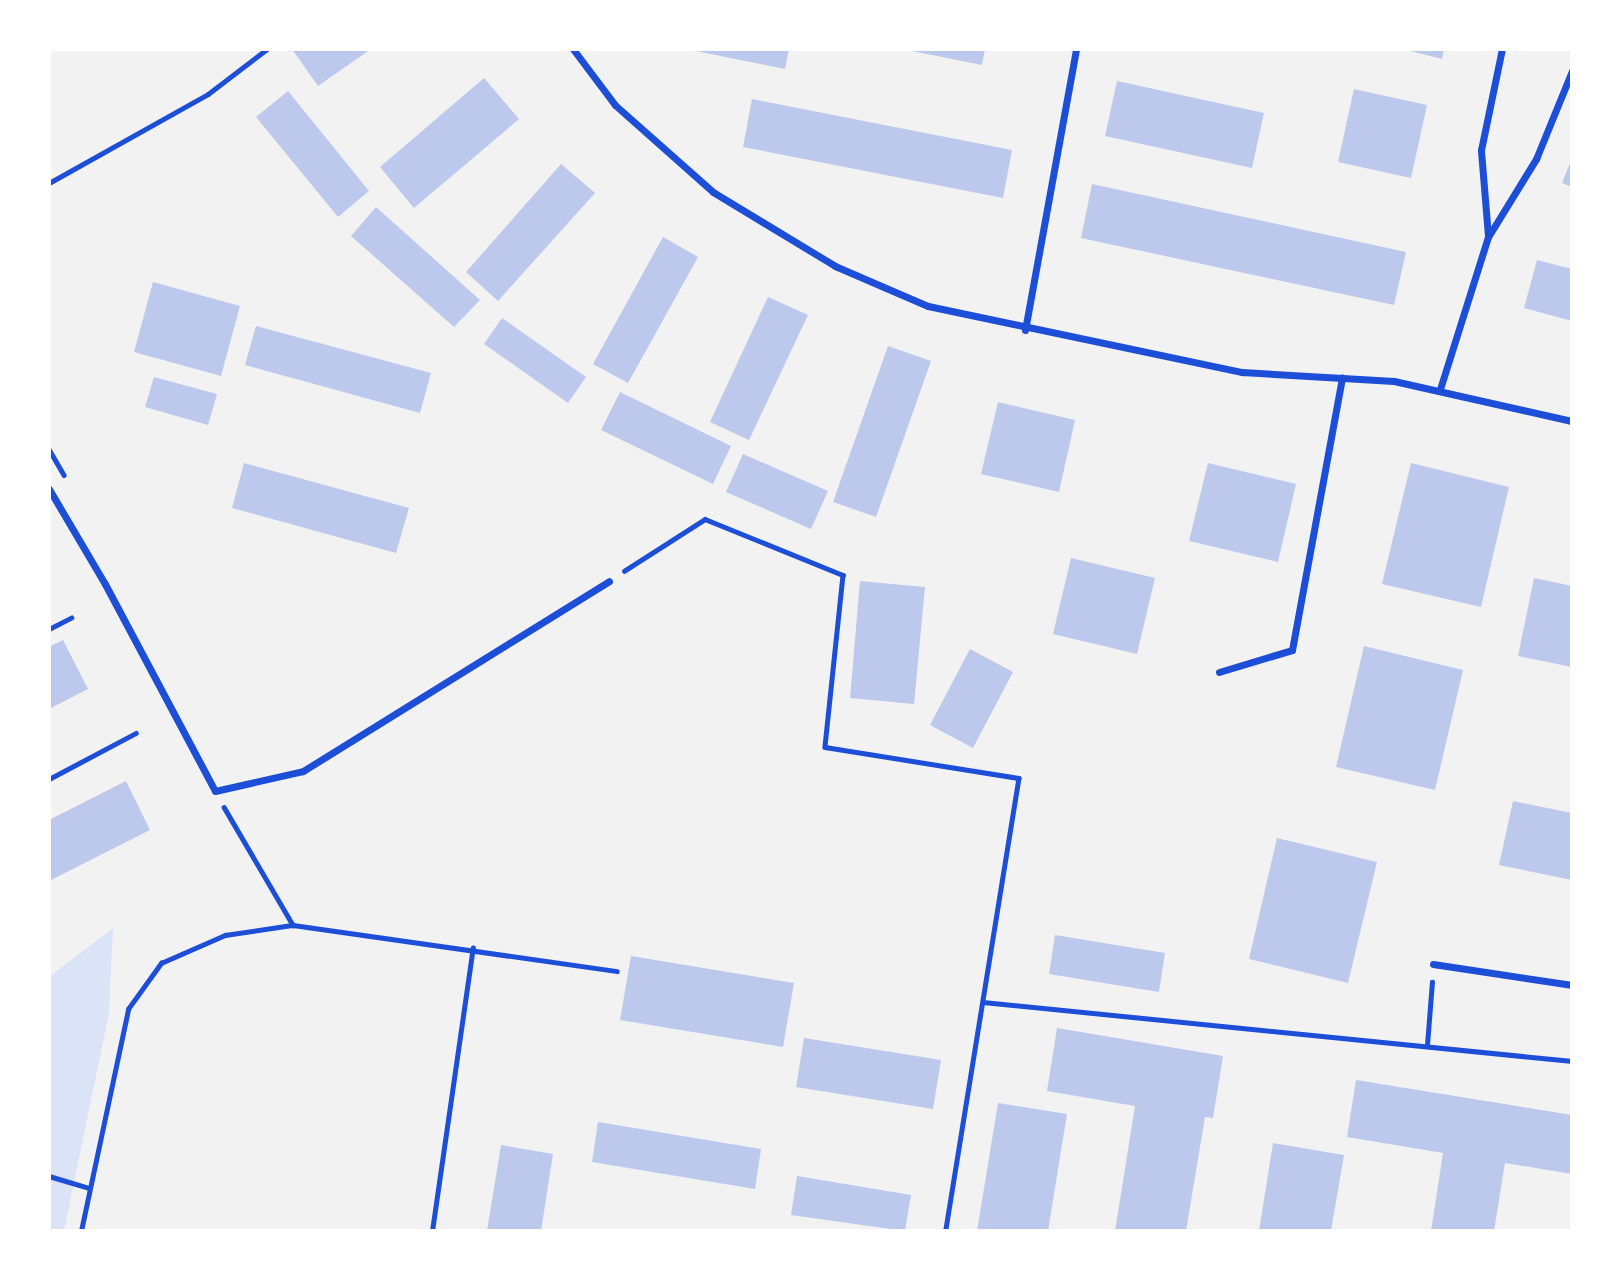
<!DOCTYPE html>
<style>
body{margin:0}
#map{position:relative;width:1621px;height:1280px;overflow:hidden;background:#f2f2f2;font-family:"Archivo Narrow",sans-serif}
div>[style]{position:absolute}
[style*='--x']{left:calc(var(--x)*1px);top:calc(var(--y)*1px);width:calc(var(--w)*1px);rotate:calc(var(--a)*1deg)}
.green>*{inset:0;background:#dbe4f7}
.building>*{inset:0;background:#bdc9ec}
.path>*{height:4.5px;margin:-2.25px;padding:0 2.25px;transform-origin:2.25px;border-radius:2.25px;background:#1d4ed8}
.minor>*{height:7px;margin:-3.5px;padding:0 3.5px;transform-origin:3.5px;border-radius:3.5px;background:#1d4ed8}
span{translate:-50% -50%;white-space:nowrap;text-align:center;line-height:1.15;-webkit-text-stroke:7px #fff;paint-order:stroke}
.frame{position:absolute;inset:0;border:51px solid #fff;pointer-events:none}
</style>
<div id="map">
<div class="green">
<i style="clip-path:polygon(113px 928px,109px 1013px,64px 1231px,49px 1231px,49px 977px)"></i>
</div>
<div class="building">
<i style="clip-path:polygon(292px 49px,371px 49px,318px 86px)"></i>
<i style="clip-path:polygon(686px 49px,789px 49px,785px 69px)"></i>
<i style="clip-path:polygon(902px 49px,985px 49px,982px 65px)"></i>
<i style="clip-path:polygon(1403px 49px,1444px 49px,1442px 59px)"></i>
<i style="clip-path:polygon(484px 78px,519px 119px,414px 208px,380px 167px)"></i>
<i style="clip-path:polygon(1117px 81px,1264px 113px,1252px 168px,1105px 136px)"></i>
<i style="clip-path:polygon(1354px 89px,1427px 105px,1411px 178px,1338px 162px)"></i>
<i style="clip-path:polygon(288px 91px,369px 191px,338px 217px,256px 117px)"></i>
<i style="clip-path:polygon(752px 99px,1012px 150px,1003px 198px,743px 147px)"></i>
<i style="clip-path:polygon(1572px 158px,1572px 187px,1562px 183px)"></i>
<i style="clip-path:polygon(561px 164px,595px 193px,498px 301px,466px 272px)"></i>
<i style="clip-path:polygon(1092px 184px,1406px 252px,1394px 305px,1081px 238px)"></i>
<i style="clip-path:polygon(376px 207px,480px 300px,454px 327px,351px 236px)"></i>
<i style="clip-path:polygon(663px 237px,698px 257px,628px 383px,593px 364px)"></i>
<i style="clip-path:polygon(1537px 260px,1572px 269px,1572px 321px,1524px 308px)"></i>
<i style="clip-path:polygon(153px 282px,240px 306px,221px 376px,134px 352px)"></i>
<i style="clip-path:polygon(768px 297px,808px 315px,749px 440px,710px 422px)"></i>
<i style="clip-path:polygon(502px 318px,586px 377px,568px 403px,484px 344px)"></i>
<i style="clip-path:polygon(256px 326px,431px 373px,420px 413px,245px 365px)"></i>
<i style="clip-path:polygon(888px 346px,931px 361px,876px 517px,833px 502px)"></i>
<i style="clip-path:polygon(154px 377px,217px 394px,208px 425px,145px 407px)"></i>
<i style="clip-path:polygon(620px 392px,731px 446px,713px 484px,601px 430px)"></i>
<i style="clip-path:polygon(998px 402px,1075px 420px,1059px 492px,981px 474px)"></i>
<i style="clip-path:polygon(743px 454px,828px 491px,811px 529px,726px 492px)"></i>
<i style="clip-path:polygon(244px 463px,409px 508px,396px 553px,232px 508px)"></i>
<i style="clip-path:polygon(1208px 463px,1296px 484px,1278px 562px,1189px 541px)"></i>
<i style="clip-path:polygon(1411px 463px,1509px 487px,1481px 607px,1382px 584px)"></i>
<i style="clip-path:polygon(1071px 558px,1155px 578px,1137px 654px,1053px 634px)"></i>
<i style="clip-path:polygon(1534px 578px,1572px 586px,1572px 667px,1518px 656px)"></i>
<i style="clip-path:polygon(860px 581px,925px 587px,914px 704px,850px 698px)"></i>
<i style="clip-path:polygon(63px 640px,88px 689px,49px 709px,49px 647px)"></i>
<i style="clip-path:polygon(1364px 646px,1463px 670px,1435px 790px,1336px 767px)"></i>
<i style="clip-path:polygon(970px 649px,1013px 672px,973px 748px,930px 725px)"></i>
<i style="clip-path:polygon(126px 781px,150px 830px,49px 881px,49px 820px)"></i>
<i style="clip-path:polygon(1513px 801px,1572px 813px,1572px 880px,1499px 865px)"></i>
<i style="clip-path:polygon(1277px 838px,1377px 862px,1348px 983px,1249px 959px)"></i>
<i style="clip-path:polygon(1055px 935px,1165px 953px,1159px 992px,1049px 974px)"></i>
<i style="clip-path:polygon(631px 956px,794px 983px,783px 1047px,620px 1020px)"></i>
<i style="clip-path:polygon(1057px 1028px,1223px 1056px,1213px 1118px,1205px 1117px,1186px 1231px,1115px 1231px,1135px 1106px,1047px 1091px)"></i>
<i style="clip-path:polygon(804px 1038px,941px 1060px,933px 1109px,796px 1087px)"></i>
<i style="clip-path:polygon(1356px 1080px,1572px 1115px,1572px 1174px,1505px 1163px,1494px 1231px,1431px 1231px,1443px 1153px,1347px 1137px)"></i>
<i style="clip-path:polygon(998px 1103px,1067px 1114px,1048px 1231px,977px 1231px)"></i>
<i style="clip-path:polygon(598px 1122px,761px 1149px,755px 1189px,592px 1162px)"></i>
<i style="clip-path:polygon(1273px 1143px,1344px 1155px,1331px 1231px,1259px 1231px)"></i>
<i style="clip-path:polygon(501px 1145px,553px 1154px,541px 1231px,487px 1231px)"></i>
<i style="clip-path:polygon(797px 1176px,911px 1195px,905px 1231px,791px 1215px)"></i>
</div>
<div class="path">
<i style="--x:49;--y:183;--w:182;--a:-29.2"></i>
<i style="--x:208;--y:94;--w:74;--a:-37.3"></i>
<i style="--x:49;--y:449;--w:30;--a:60"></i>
<i style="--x:624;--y:571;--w:96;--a:-32.7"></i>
<i style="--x:705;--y:519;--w:149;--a:22.1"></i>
<i style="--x:843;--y:575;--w:173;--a:96"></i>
<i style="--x:825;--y:747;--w:196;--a:9.1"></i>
<i style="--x:1019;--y:778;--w:459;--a:99.2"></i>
<i style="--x:49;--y:629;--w:25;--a:-27"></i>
<i style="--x:49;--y:779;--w:98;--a:-27.9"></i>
<i style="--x:224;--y:807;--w:137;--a:59.7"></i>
<i style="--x:983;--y:1002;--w:592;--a:5.72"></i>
<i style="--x:1427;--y:1045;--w:63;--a:-85.5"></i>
<i style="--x:49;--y:1176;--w:42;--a:16.7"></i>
<i style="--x:81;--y:1231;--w:227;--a:-78"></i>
<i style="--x:128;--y:1009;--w:57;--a:-54.3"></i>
<i style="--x:161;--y:963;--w:70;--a:-23.6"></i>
<i style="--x:225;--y:935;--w:69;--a:-8.4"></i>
<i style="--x:293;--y:925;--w:327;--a:8.1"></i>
<i style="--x:432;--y:1231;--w:286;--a:-81.8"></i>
</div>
<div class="minor">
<i style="--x:573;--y:49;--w:70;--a:53.1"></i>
<i style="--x:615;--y:105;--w:131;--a:41.6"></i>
<i style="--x:713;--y:192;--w:143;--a:31.2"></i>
<i style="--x:835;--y:266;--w:101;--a:23.3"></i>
<i style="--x:928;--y:306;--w:321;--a:11.9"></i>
<i style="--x:1242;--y:372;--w:152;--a:3.4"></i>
<i style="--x:1394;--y:381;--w:182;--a:12.7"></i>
<i style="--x:1488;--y:236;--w:86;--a:-94.7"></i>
<i style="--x:1481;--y:150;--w:103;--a:-78.3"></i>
<i style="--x:1025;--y:330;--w:286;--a:-79.7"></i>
<i style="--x:1440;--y:389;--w:159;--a:-72.5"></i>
<i style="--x:1488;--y:237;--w:92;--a:-58.4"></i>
<i style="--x:1536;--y:159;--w:95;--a:-67.8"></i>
<i style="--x:49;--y:489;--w:110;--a:59.5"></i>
<i style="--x:105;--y:584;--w:234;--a:62"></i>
<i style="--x:215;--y:791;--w:90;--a:-12.8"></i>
<i style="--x:303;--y:771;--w:360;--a:-31.8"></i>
<i style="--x:1219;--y:672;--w:76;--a:-16.8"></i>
<i style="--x:1292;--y:650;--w:277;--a:-79.6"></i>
<i style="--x:1433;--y:964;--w:141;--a:8.6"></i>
</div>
<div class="frame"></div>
</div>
